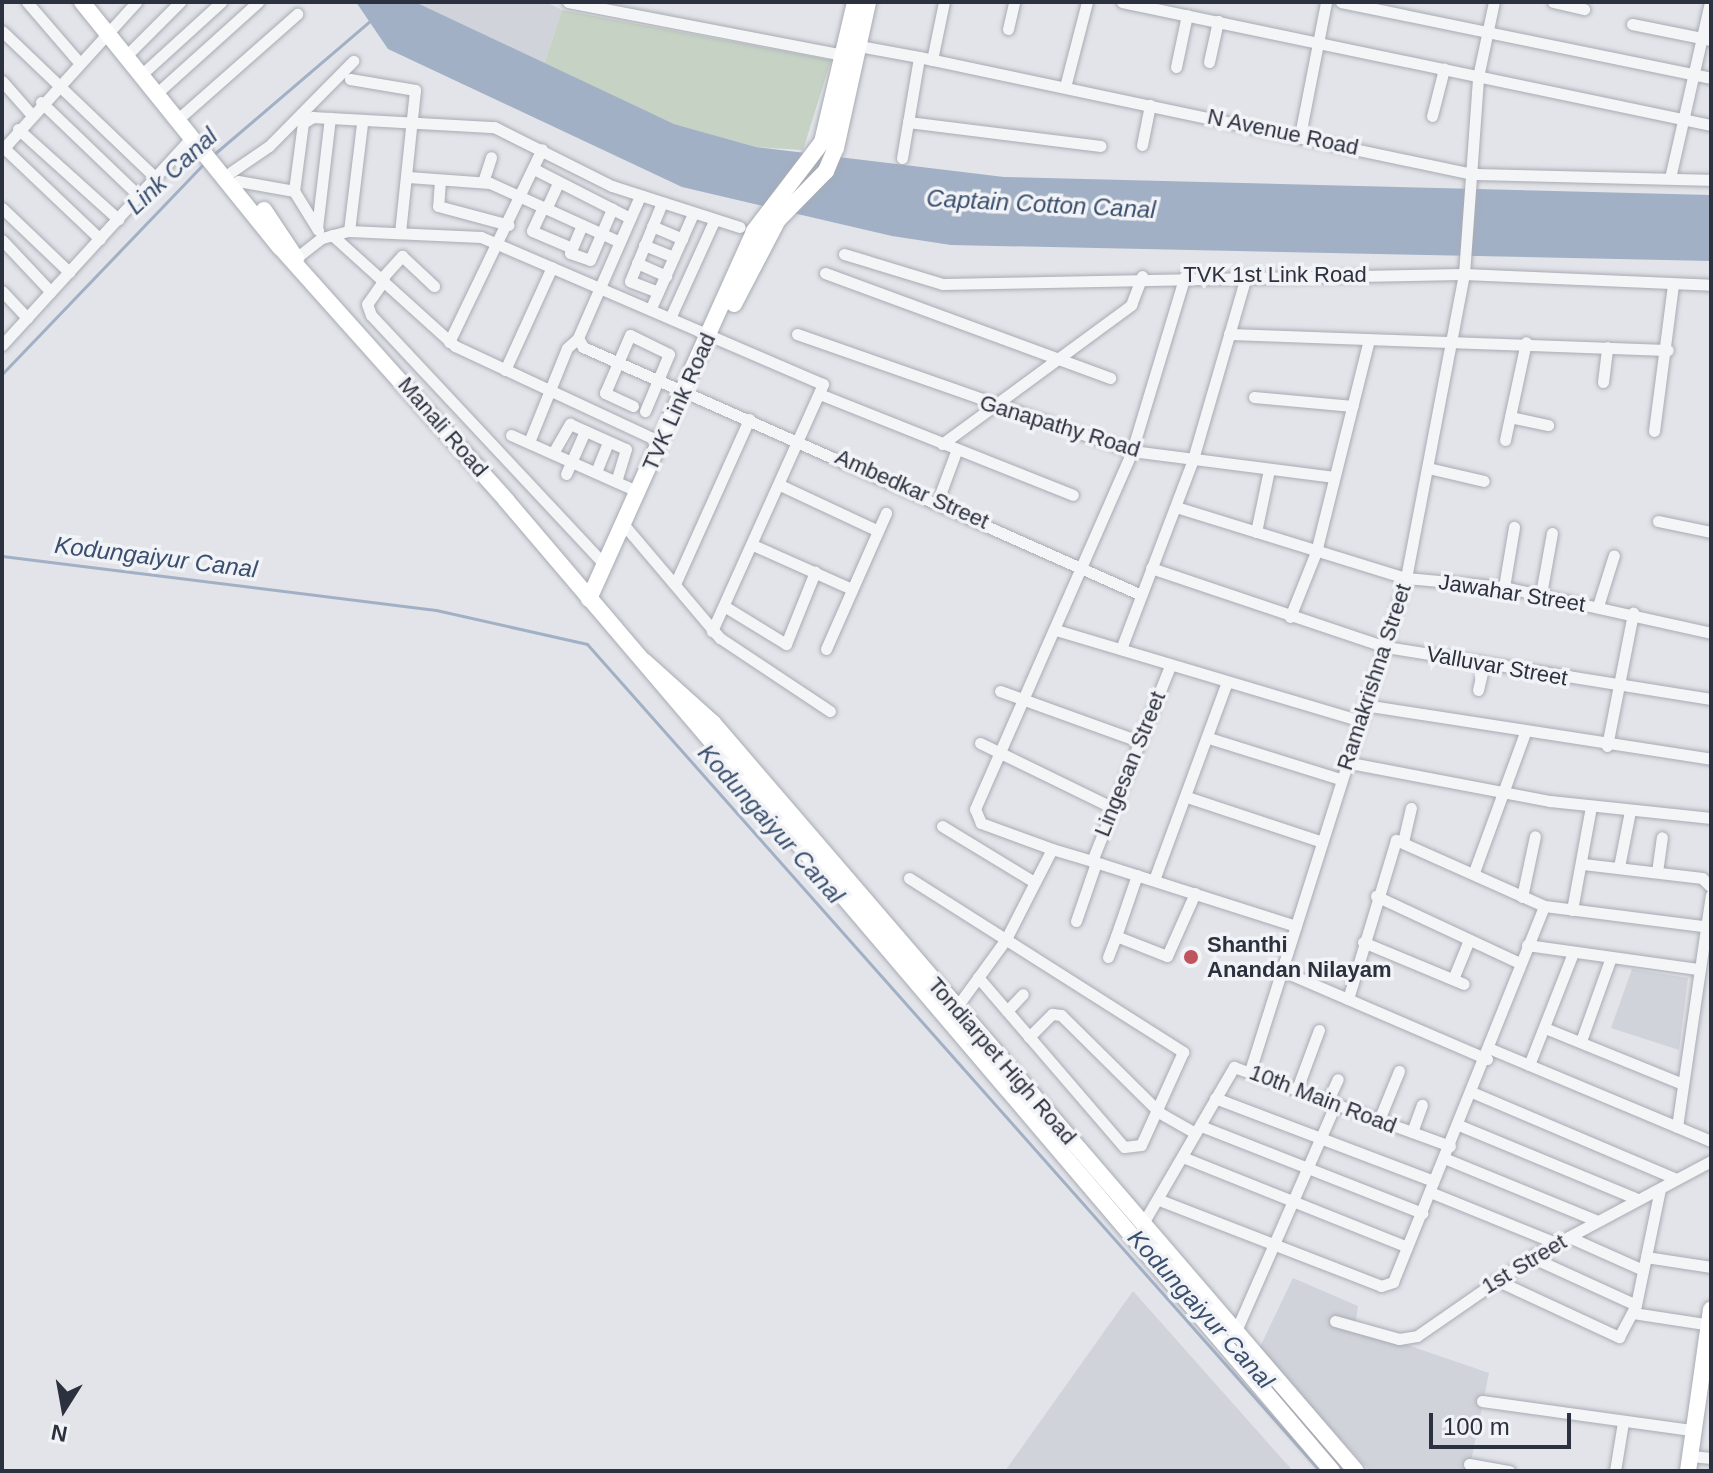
<!DOCTYPE html>
<style>
body{margin:0}
#map{position:relative;width:1713px;height:1473px;overflow:hidden;background:#e2e4e9;font-family:Helvetica,sans-serif}
div>[style]{position:absolute}
[style*='--x']{left:calc(var(--x)*1px);top:calc(var(--y)*1px);width:calc(var(--w)*1px);rotate:calc(var(--a)*1deg)}
.built>*{inset:0;background:#d0d3da}
.green>*{inset:0;background:#c6d2c4}
.water>*{inset:0;background:#a1b0c5}
.stream>*{height:3px;margin:-1.5px;padding:0 1.5px;transform-origin:1.5px;border-radius:1.5px;background:#a1b0c5}
.roads{filter:drop-shadow(0 0 2px #a8abb3) drop-shadow(0 0 2px #a8abb3)}
.street>*{height:11px;margin:-5.5px;padding:0 5.5px;transform-origin:5.5px;border-radius:5.5px;background:#f4f5f7}
.secondary>*{height:16px;margin:-8px;padding:0 8px;transform-origin:8px;border-radius:8px;background:#fff}
.dots>*{width:22px;height:22px;translate:-50% -50%;box-sizing:border-box;border:4px solid #f1f3f6;border-radius:50%}
span{translate:-50% -50%;white-space:nowrap;text-align:center;line-height:1.15;-webkit-text-stroke:7px #f1f3f6;paint-order:stroke}
.street-label{font-size:22px;color:#2c313f}
.poi-label{font-size:22px;color:#2c313f;font-weight:700}
.left{translate:0 -50%;text-align:left}
.water-label{font-size:24px;color:#3a4e6e;font-style:italic}
.frame{position:absolute;inset:0;border:4px solid #2c313f;pointer-events:none}
.north{position:absolute;left:24px;top:1369px;width:80px;height:80px;-webkit-text-stroke:6px #f1f3f6;paint-order:stroke;rotate:191deg;font-size:22px;font-weight:700;line-height:32px;text-align:center;color:#2c313f}
.north::after{content:'';display:block;margin:auto;width:28px;height:36px;background:#2c313f;clip-path:polygon(50% 0,100% 100%,50% 72%,0 100%)}
.scale{position:absolute;left:1429px;top:1413px;width:142px;height:36px;box-sizing:border-box;border:4px solid #2c313f;border-top:0;padding-left:10px;font-size:24px;line-height:28px;white-space:nowrap;color:#2c313f;-webkit-text-stroke:6px #f1f3f6;paint-order:stroke}
</style>
<div id="map">
<div class="built">
<i style="clip-path:polygon(415px 2px,546px 2px,562px 10px,544px 65px)"></i>
<i style="clip-path:polygon(1632px 969px,1688px 978px,1679px 1050px,1611px 1028px)"></i>
<i style="clip-path:polygon(1293px 1278px,1358px 1306px,1355px 1327px,1489px 1373px,1469px 1471px,1370px 1471px,1258px 1351px)"></i>
<i style="clip-path:polygon(1133px 1291px,1293px 1471px,1005px 1471px)"></i>
</div>
<div class="green">
<i style="clip-path:polygon(562px 10px,831px 60px,803px 150px,756px 147px,674px 124px,544px 65px)"></i>
</div>
<div class="water">
<i style="clip-path:polygon(356px 2px,415px 2px,674px 124px,756px 147px,1004px 177px,1711px 195px,1711px 261px,951px 245px,892px 236px,682px 187px,388px 49px)"></i>
</div>
<div class="stream">
<i style="--x:213;--y:155;--w:208;--a:-40.5"></i>
<i style="--x:2;--y:374;--w:292;--a:-46.2"></i>
<i style="--x:2;--y:556;--w:437;--a:7.1"></i>
<i style="--x:436;--y:610;--w:155;--a:12.7"></i>
<i style="--x:587;--y:644;--w:1105;--a:48.45"></i>
</div>
<div class="roads">
<div class="street">
<i style="--x:27;--y:2;--w:77;--a:49.2"></i>
<i style="--x:568;--y:2;--w:279;--a:10.9"></i>
<i style="--x:842;--y:55;--w:19;--a:-28"></i>
<i style="--x:859;--y:46;--w:61;--a:10.4"></i>
<i style="--x:919;--y:57;--w:565;--a:11.95"></i>
<i style="--x:1472;--y:174;--w:239;--a:1.4"></i>
<i style="--x:1122;--y:2;--w:602;--a:11.8"></i>
<i style="--x:1341;--y:2;--w:378;--a:11.6"></i>
<i style="--x:1553;--y:2;--w:32;--a:13"></i>
<i style="--x:1632;--y:24;--w:81;--a:11.4"></i>
<i style="--x:1008;--y:29;--w:28;--a:-77"></i>
<i style="--x:2;--y:31;--w:213;--a:43.7"></i>
<i style="--x:127;--y:55;--w:75;--a:-45"></i>
<i style="--x:932;--y:60;--w:59;--a:-78.3"></i>
<i style="--x:1209;--y:62;--w:42;--a:-77.6"></i>
<i style="--x:1176;--y:67;--w:53;--a:-78.1"></i>
<i style="--x:142;--y:74;--w:107;--a:-42.3"></i>
<i style="--x:350;--y:79;--w:66;--a:9.6"></i>
<i style="--x:415;--y:90;--w:144;--a:96"></i>
<i style="--x:2;--y:81;--w:44;--a:48.7"></i>
<i style="--x:1065;--y:87;--w:88;--a:-75.5"></i>
<i style="--x:157;--y:93;--w:136;--a:-42"></i>
<i style="--x:41;--y:102;--w:136;--a:43.8"></i>
<i style="--x:1432;--y:116;--w:49;--a:-75.7"></i>
<i style="--x:178;--y:119;--w:159;--a:-41.4"></i>
<i style="--x:908;--y:122;--w:194;--a:7.1"></i>
<i style="--x:18;--y:129;--w:135;--a:42"></i>
<i style="--x:1300;--y:135;--w:136;--a:-78.9"></i>
<i style="--x:1142;--y:145;--w:41;--a:-78.7"></i>
<i style="--x:2;--y:146;--w:135;--a:43.5"></i>
<i style="--x:2;--y:150;--w:200;--a:-47.8"></i>
<i style="--x:902;--y:158;--w:102;--a:-80.4"></i>
<i style="--x:534;--y:169;--w:108;--a:27"></i>
<i style="--x:231;--y:172;--w:46;--a:-34.4"></i>
<i style="--x:269;--y:146;--w:120;--a:-45.3"></i>
<i style="--x:408;--y:177;--w:82;--a:4.2"></i>
<i style="--x:490;--y:183;--w:141;--a:24.4"></i>
<i style="--x:1670;--y:178;--w:180;--a:-77.2"></i>
<i style="--x:440;--y:180;--w:26;--a:94"></i>
<i style="--x:438;--y:206;--w:73;--a:15"></i>
<i style="--x:238;--y:181;--w:57;--a:10.1"></i>
<i style="--x:294;--y:191;--w:69;--a:-82.5"></i>
<i style="--x:303;--y:123;--w:12;--a:-31"></i>
<i style="--x:313;--y:117;--w:181;--a:3.2"></i>
<i style="--x:494;--y:127;--w:132;--a:26.6"></i>
<i style="--x:612;--y:186;--w:134;--a:17.8"></i>
<i style="--x:483;--y:182;--w:26;--a:-72"></i>
<i style="--x:294;--y:191;--w:46;--a:58.4"></i>
<i style="--x:640;--y:196;--w:155;--a:113.6"></i>
<i style="--x:578;--y:338;--w:10;--a:61"></i>
<i style="--x:583;--y:347;--w:608;--a:23.95"></i>
<i style="--x:543;--y:207;--w:26;--a:115"></i>
<i style="--x:532;--y:231;--w:43;--a:23"></i>
<i style="--x:2;--y:208;--w:93;--a:43.7"></i>
<i style="--x:546;--y:209;--w:26;--a:-65"></i>
<i style="--x:582;--y:225;--w:30;--a:113"></i>
<i style="--x:570;--y:253;--w:21;--a:19"></i>
<i style="--x:590;--y:260;--w:56;--a:-66.7"></i>
<i style="--x:652;--y:226;--w:33;--a:23"></i>
<i style="--x:317;--y:228;--w:111;--a:-83.3"></i>
<i style="--x:349;--y:231;--w:109;--a:-83.1"></i>
<i style="--x:332;--y:235;--w:166;--a:42.1"></i>
<i style="--x:455;--y:346;--w:227;--a:25"></i>
<i style="--x:2;--y:240;--w:71;--a:46.7"></i>
<i style="--x:644;--y:245;--w:32;--a:22"></i>
<i style="--x:844;--y:254;--w:103;--a:16.9"></i>
<i style="--x:943;--y:284;--w:521;--a:-1.1"></i>
<i style="--x:1464;--y:274;--w:247;--a:2.5"></i>
<i style="--x:296;--y:258;--w:33;--a:-38"></i>
<i style="--x:322;--y:238;--w:28;--a:-15"></i>
<i style="--x:349;--y:231;--w:132;--a:2.6"></i>
<i style="--x:481;--y:237;--w:372;--a:23.3"></i>
<i style="--x:823;--y:384;--w:271;--a:114.2"></i>
<i style="--x:637;--y:263;--w:32;--a:24"></i>
<i style="--x:825;--y:273;--w:304;--a:20.2"></i>
<i style="--x:382;--y:278;--w:30;--a:-48"></i>
<i style="--x:402;--y:256;--w:44;--a:43.2"></i>
<i style="--x:384;--y:280;--w:29;--a:125"></i>
<i style="--x:367;--y:304;--w:12;--a:70"></i>
<i style="--x:371;--y:315;--w:342;--a:46.9"></i>
<i style="--x:2;--y:291;--w:37;--a:47"></i>
<i style="--x:658;--y:292;--w:30;--a:-159"></i>
<i style="--x:630;--y:281;--w:82;--a:-67.8"></i>
<i style="--x:651;--y:308;--w:101;--a:-66"></i>
<i style="--x:670;--y:318;--w:107;--a:-65.6"></i>
<i style="--x:797;--y:334;--w:355;--a:19.3"></i>
<i style="--x:1132;--y:451;--w:204;--a:7.3"></i>
<i style="--x:1229;--y:334;--w:439;--a:2.1"></i>
<i style="--x:449;--y:342;--w:214;--a:-64.3"></i>
<i style="--x:2;--y:345;--w:282;--a:-47.6"></i>
<i style="--x:505;--y:370;--w:113;--a:-65.5"></i>
<i style="--x:1603;--y:382;--w:35;--a:-83"></i>
<i style="--x:822;--y:395;--w:270;--a:21.7"></i>
<i style="--x:1254;--y:397;--w:99;--a:5.2"></i>
<i style="--x:633;--y:406;--w:31;--a:-155"></i>
<i style="--x:605;--y:393;--w:63;--a:-66.7"></i>
<i style="--x:630;--y:335;--w:43;--a:26"></i>
<i style="--x:669;--y:354;--w:62;--a:112.8"></i>
<i style="--x:1510;--y:417;--w:39;--a:12"></i>
<i style="--x:1654;--y:431;--w:148;--a:-82.6"></i>
<i style="--x:511;--y:435;--w:140;--a:24"></i>
<i style="--x:1505;--y:440;--w:100;--a:-77.9"></i>
<i style="--x:529;--y:442;--w:101;--a:-68"></i>
<i style="--x:567;--y:348;--w:15;--a:-42"></i>
<i style="--x:942;--y:444;--w:235;--a:-36.3"></i>
<i style="--x:1131;--y:305;--w:31;--a:-69"></i>
<i style="--x:553;--y:453;--w:34;--a:-60"></i>
<i style="--x:570;--y:424;--w:61;--a:24.1"></i>
<i style="--x:626;--y:449;--w:34;--a:107"></i>
<i style="--x:1428;--y:468;--w:57;--a:13.1"></i>
<i style="--x:596;--y:472;--w:32;--a:-68"></i>
<i style="--x:566;--y:474;--w:47;--a:-66.2"></i>
<i style="--x:780;--y:485;--w:108;--a:25.1"></i>
<i style="--x:938;--y:500;--w:54;--a:-69.6"></i>
<i style="--x:1176;--y:507;--w:241;--a:17.2"></i>
<i style="--x:1406;--y:578;--w:98;--a:5.2"></i>
<i style="--x:1504;--y:587;--w:212;--a:12.5"></i>
<i style="--x:1658;--y:521;--w:54;--a:11.7"></i>
<i style="--x:624;--y:525;--w:148;--a:49.7"></i>
<i style="--x:720;--y:638;--w:132;--a:33.6"></i>
<i style="--x:1256;--y:532;--w:63;--a:-78.2"></i>
<i style="--x:753;--y:545;--w:108;--a:24"></i>
<i style="--x:1151;--y:568;--w:248;--a:18.6"></i>
<i style="--x:1386;--y:647;--w:329;--a:9.1"></i>
<i style="--x:675;--y:584;--w:181;--a:-65.8"></i>
<i style="--x:1504;--y:587;--w:61;--a:-80.5"></i>
<i style="--x:1541;--y:594;--w:62;--a:-79.8"></i>
<i style="--x:724;--y:606;--w:73;--a:31.5"></i>
<i style="--x:786;--y:644;--w:78;--a:-68.1"></i>
<i style="--x:1598;--y:606;--w:53;--a:-72.6"></i>
<i style="--x:1290;--y:617;--w:70;--a:-68.2"></i>
<i style="--x:1316;--y:552;--w:214;--a:-76"></i>
<i style="--x:1056;--y:630;--w:314;--a:16.6"></i>
<i style="--x:826;--y:649;--w:149;--a:-66.2"></i>
<i style="--x:1121;--y:649;--w:203;--a:-69.2"></i>
<i style="--x:1193;--y:459;--w:191;--a:-73.8"></i>
<i style="--x:1478;--y:690;--w:27;--a:-77"></i>
<i style="--x:1000;--y:691;--w:147;--a:19.9"></i>
<i style="--x:1364;--y:705;--w:351;--a:8.8"></i>
<i style="--x:1212;--y:739;--w:134;--a:17.4"></i>
<i style="--x:980;--y:743;--w:146;--a:26"></i>
<i style="--x:1607;--y:746;--w:136;--a:-78.9"></i>
<i style="--x:1345;--y:762;--w:209;--a:10.8"></i>
<i style="--x:1550;--y:801;--w:162;--a:6"></i>
<i style="--x:1187;--y:797;--w:142;--a:18.4"></i>
<i style="--x:942;--y:826;--w:108;--a:31.3"></i>
<i style="--x:1403;--y:842;--w:35;--a:-77"></i>
<i style="--x:1052;--y:849;--w:76;--a:-159.9"></i>
<i style="--x:981;--y:823;--w:15;--a:-113"></i>
<i style="--x:975;--y:809;--w:391;--a:-66.3"></i>
<i style="--x:1132;--y:451;--w:183;--a:-73.2"></i>
<i style="--x:1092;--y:861;--w:214;--a:17.7"></i>
<i style="--x:1583;--y:864;--w:120;--a:6.7"></i>
<i style="--x:1702;--y:878;--w:13;--a:45"></i>
<i style="--x:1619;--y:867;--w:57;--a:-78.9"></i>
<i style="--x:1474;--y:872;--w:146;--a:-69.9"></i>
<i style="--x:1657;--y:872;--w:35;--a:-82"></i>
<i style="--x:1137;--y:875;--w:65;--a:109"></i>
<i style="--x:1116;--y:936;--w:55;--a:21.4"></i>
<i style="--x:1167;--y:956;--w:69;--a:-66"></i>
<i style="--x:909;--y:878;--w:325;--a:32.4"></i>
<i style="--x:1183;--y:1052;--w:102;--a:114.3"></i>
<i style="--x:1141;--y:1145;--w:17;--a:173"></i>
<i style="--x:1124;--y:1147;--w:224;--a:-130.7"></i>
<i style="--x:1154;--y:880;--w:211;--a:-69.8"></i>
<i style="--x:1376;--y:896;--w:159;--a:25"></i>
<i style="--x:1522;--y:897;--w:62;--a:-78"></i>
<i style="--x:1572;--y:910;--w:106;--a:-79.6"></i>
<i style="--x:1076;--y:921;--w:61;--a:-71"></i>
<i style="--x:1363;--y:942;--w:109;--a:22.6"></i>
<i style="--x:1527;--y:945;--w:172;--a:8"></i>
<i style="--x:1108;--y:957;--w:22;--a:-69"></i>
<i style="--x:1285;--y:972;--w:220;--a:23.3"></i>
<i style="--x:1453;--y:979;--w:42;--a:-67.7"></i>
<i style="--x:1348;--y:999;--w:166;--a:-73.2"></i>
<i style="--x:1396;--y:840;--w:162;--a:24"></i>
<i style="--x:1544;--y:906;--w:168;--a:7.2"></i>
<i style="--x:1007;--y:1011;--w:23;--a:-47"></i>
<i style="--x:953;--y:1012;--w:90;--a:-54"></i>
<i style="--x:1006;--y:939;--w:101;--a:-62.9"></i>
<i style="--x:1052;--y:849;--w:42;--a:16.7"></i>
<i style="--x:1092;--y:861;--w:210;--a:-68.2"></i>
<i style="--x:1545;--y:1028;--w:149;--a:22.1"></i>
<i style="--x:1029;--y:1037;--w:33;--a:-45"></i>
<i style="--x:1052;--y:1014;--w:9;--a:6"></i>
<i style="--x:1061;--y:1015;--w:139;--a:44.7"></i>
<i style="--x:1160;--y:1113;--w:40;--a:29.7"></i>
<i style="--x:1581;--y:1041;--w:86;--a:-70.3"></i>
<i style="--x:1491;--y:1049;--w:238;--a:22.7"></i>
<i style="--x:1529;--y:1065;--w:118;--a:-68.6"></i>
<i style="--x:1250;--y:1071;--w:517;--a:-72.44"></i>
<i style="--x:1406;--y:578;--w:309;--a:-79.2"></i>
<i style="--x:1464;--y:274;--w:197;--a:-85.9"></i>
<i style="--x:1478;--y:77;--w:77;--a:-78"></i>
<i style="--x:1297;--y:1089;--w:63;--a:-69.6"></i>
<i style="--x:1474;--y:1093;--w:220;--a:23"></i>
<i style="--x:1215;--y:1098;--w:233;--a:20.8"></i>
<i style="--x:1328;--y:1100;--w:23;--a:-65"></i>
<i style="--x:1379;--y:1120;--w:53;--a:-67.8"></i>
<i style="--x:1201;--y:1126;--w:238;--a:21.5"></i>
<i style="--x:1461;--y:1126;--w:188;--a:22.5"></i>
<i style="--x:1677;--y:1127;--w:234;--a:-81.7"></i>
<i style="--x:1412;--y:1132;--w:29;--a:-70"></i>
<i style="--x:1185;--y:1158;--w:239;--a:21.8"></i>
<i style="--x:1444;--y:1158;--w:163;--a:22.3"></i>
<i style="--x:1430;--y:1192;--w:138;--a:22.1"></i>
<i style="--x:1162;--y:1201;--w:235;--a:21.2"></i>
<i style="--x:1381;--y:1286;--w:13;--a:-18"></i>
<i style="--x:1393;--y:1282;--w:405;--a:-68.1"></i>
<i style="--x:1142;--y:1225;--w:183;--a:-59.8"></i>
<i style="--x:1234;--y:1067;--w:230;--a:20.1"></i>
<i style="--x:1569;--y:1237;--w:81;--a:24"></i>
<i style="--x:1531;--y:1257;--w:115;--a:24.6"></i>
<i style="--x:1646;--y:1257;--w:66;--a:8.7"></i>
<i style="--x:1496;--y:1280;--w:136;--a:24.9"></i>
<i style="--x:1619;--y:1337;--w:36;--a:-62"></i>
<i style="--x:1636;--y:1305;--w:118;--a:-78.3"></i>
<i style="--x:1633;--y:1313;--w:79;--a:8.7"></i>
<i style="--x:1335;--y:1321;--w:66;--a:15.7"></i>
<i style="--x:1399;--y:1339;--w:18;--a:-9"></i>
<i style="--x:1417;--y:1336;--w:139;--a:-34.7"></i>
<i style="--x:1531;--y:1257;--w:204;--a:-28.1"></i>
<i style="--x:1235;--y:1333;--w:251;--a:-66.3"></i>
<i style="--x:1482;--y:1401;--w:211;--a:7.9"></i>
<i style="--x:1691;--y:1456;--w:20;--a:6"></i>
<i style="--x:1469;--y:1464;--w:41;--a:9.9"></i>
<i style="--x:1615;--y:1471;--w:50;--a:-80.7"></i>
</div>
<div class="secondary">
<i style="--x:82;--y:2;--w:315;--a:51.1"></i>
<i style="--x:280;--y:247;--w:339;--a:48.2"></i>
<i style="--x:506;--y:500;--w:1275;--a:49.61"></i>
<i style="--x:264;--y:210;--w:58;--a:56.3"></i>
<i style="--x:734;--y:304;--w:95;--a:-62.4"></i>
<i style="--x:778;--y:220;--w:69;--a:-45.6"></i>
<i style="--x:826;--y:171;--w:25;--a:-67"></i>
<i style="--x:836;--y:148;--w:149;--a:-77.6"></i>
<i style="--x:589;--y:599;--w:403;--a:-65.8"></i>
<i style="--x:754;--y:231;--w:112;--a:-52.6"></i>
<i style="--x:822;--y:142;--w:144;--a:-76.7"></i>
<i style="--x:644;--y:661;--w:93;--a:41.9"></i>
<i style="--x:713;--y:723;--w:986;--a:49.32"></i>
<i style="--x:1688;--y:1471;--w:163;--a:-81.9"></i>
</div>
</div>
<div class="dots">
<i style="left:1191px;top:957px;background:#bf555e"></i>
</div>
<div class="street-label">
<span style="left:1283px;top:132px;rotate:12deg">N Avenue Road</span>
<span style="left:1275px;top:275px">TVK 1st Link Road</span>
<span style="left:679px;top:402px;rotate:-66deg">TVK Link Road</span>
<span style="left:1060px;top:426px;rotate:17deg">Ganapathy Road</span>
<span style="left:443px;top:427px;rotate:49deg">Manali Road</span>
<span style="left:912px;top:489px;rotate:24deg">Ambedkar Street</span>
<span style="left:1512px;top:593px;rotate:9deg">Jawahar Street</span>
<span style="left:1497px;top:666px;rotate:10deg">Valluvar Street</span>
<span style="left:1374px;top:677px;rotate:-72deg">Ramakrishna Street</span>
<span style="left:1130px;top:764px;rotate:-68deg">Lingesan Street</span>
<span style="left:1002px;top:1061px;rotate:49deg">Tondiarpet High Road</span>
<span style="left:1323px;top:1099px;rotate:21deg">10th Main Road</span>
<span style="left:1524px;top:1264px;rotate:-31deg">1st Street</span>
</div>
<div class="poi-label">
<span class="left" style="left:1207px;top:957px">Shanthi<br>Anandan Nilayam</span>
</div>
<div class="water-label">
<span style="left:172px;top:171px;rotate:-43deg">Link Canal</span>
<span style="left:1041px;top:204px;rotate:3deg">Captain Cotton Canal</span>
<span style="left:156px;top:557px;rotate:7deg">Kodungaiyur Canal</span>
<span style="left:771px;top:824px;rotate:48deg">Kodungaiyur Canal</span>
<span style="left:1201px;top:1309px;rotate:48deg">Kodungaiyur Canal</span>
</div>
<div class="frame"></div>
<div class="north">N</div>
<div class="scale">100 m</div>
</div>
